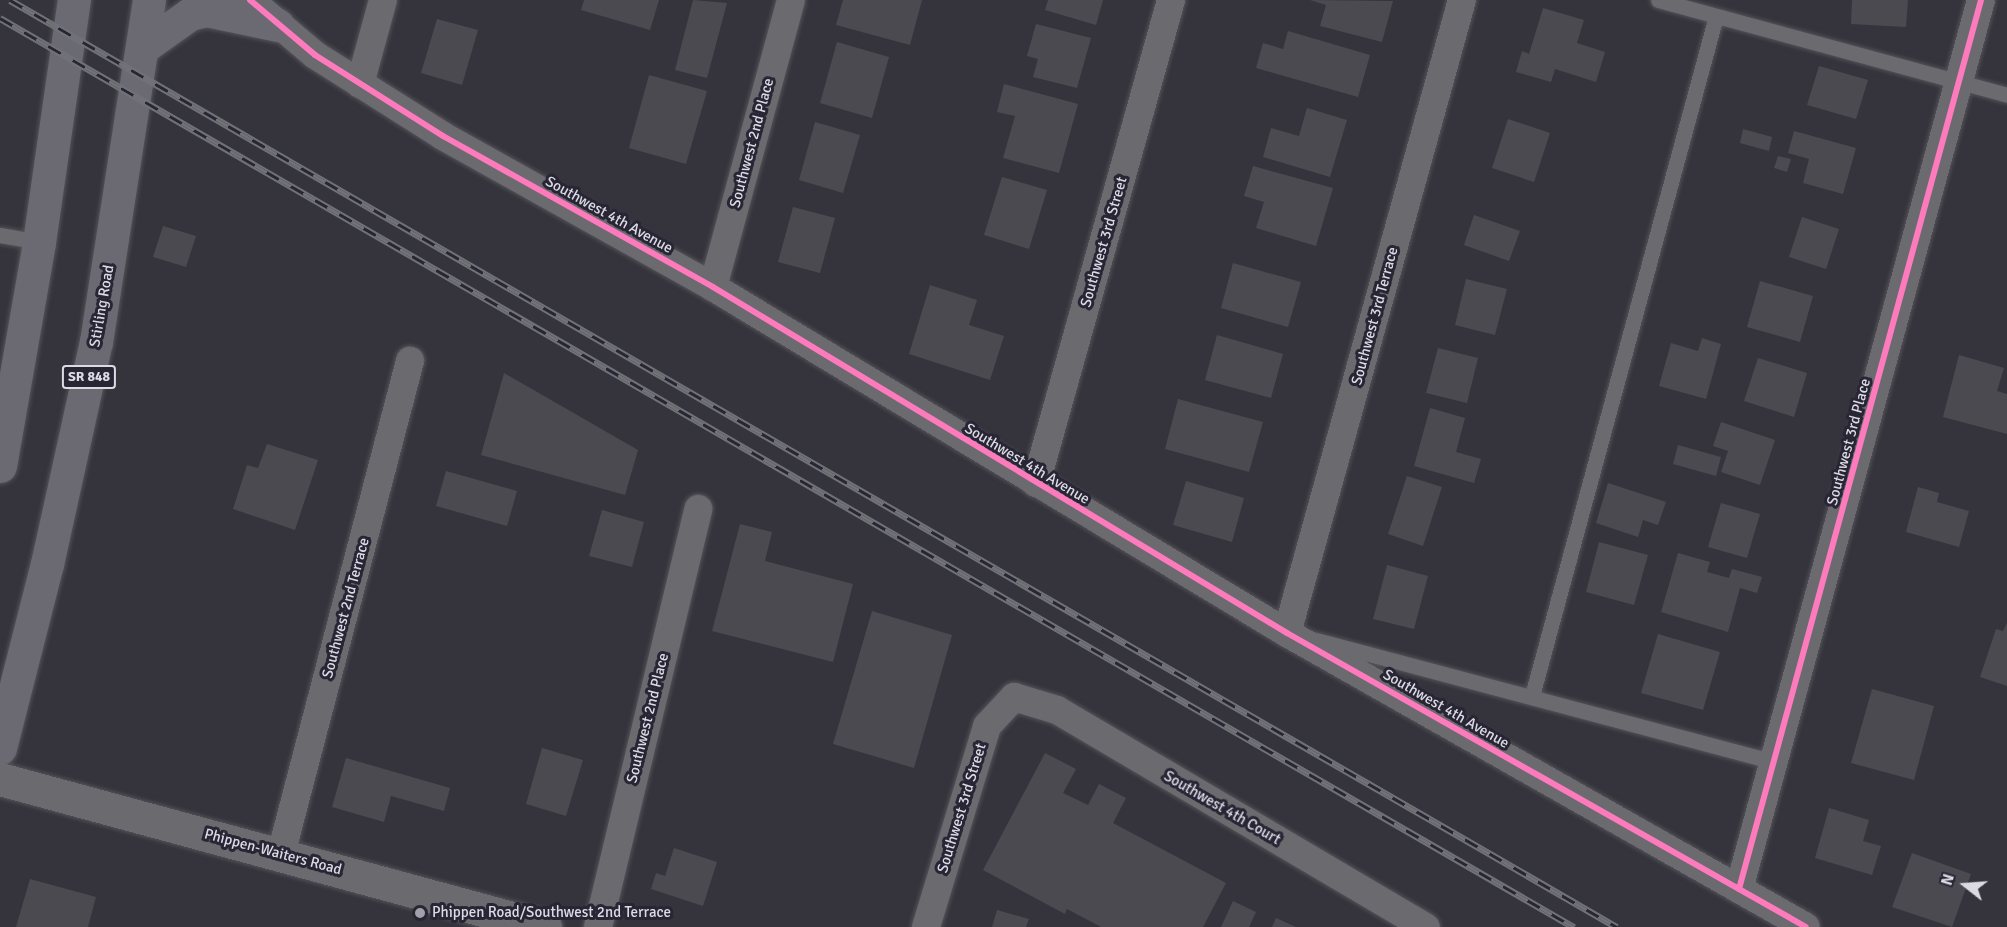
<!DOCTYPE html>
<style>
body{margin:0}
#map{position:relative;width:2007px;height:927px;overflow:hidden;background:#35343c;font-family:Signika,sans-serif}
div>[style]{position:absolute}
[style*='--x']{left:calc(var(--x)*1px);top:calc(var(--y)*1px);width:calc(var(--w)*1px);rotate:calc(var(--a)*1deg)}
.building>*{inset:0;background:#4b4a51}
.roads{filter:drop-shadow(0 0 2px #535259) drop-shadow(0 0 2px #535259)}
.service>*{height:15px;margin:-7.5px;padding:0 7.5px;transform-origin:7.5px;border-radius:7.5px;background:#6a6a6f}
.minor>*{height:28px;margin:-14px;padding:0 14px;transform-origin:14px;border-radius:14px;background:#6a6a6f}
.tertiary>*{height:33px;margin:-16.5px;padding:0 16.5px;transform-origin:16.5px;border-radius:16.5px;background:#6a6a6f}
.primary>*{height:33px;margin:-16.5px;padding:0 16.5px;transform-origin:16.5px;border-radius:16.5px;background:#6b6a73}
.rail>*{height:7px;margin-top:-3.5px;transform-origin:0;background:repeating-linear-gradient(90deg,#282635 0 14px,#717178 0 28px);box-sizing:border-box;border-block:2px solid #717178}
.cycleway>*{height:6px;margin:-3px;padding:0 3px;transform-origin:3px;border-radius:3px;background:#fd7abc}
.dots>*{width:16px;height:16px;translate:-50% -50%;box-sizing:border-box;border:3px solid #282635;border-radius:50%}
span{translate:-50% -50%;white-space:nowrap;text-align:center;line-height:1.15;-webkit-text-stroke:6px #282635;paint-order:stroke}
.shield-label span{padding:2px 4px;background:#282635;border:2px solid;border-radius:4px;-webkit-text-stroke-width:0}
.shield-label{font-size:14px;color:#dcdbe5;font-weight:700}
.street-label{font-size:15px;color:#dcdbe5}
.poi-label{font-size:15px;color:#dcdbe5}
.left{translate:0 -50%;text-align:left}
.north{position:absolute;left:1935px;top:855px;width:60px;height:60px;-webkit-text-stroke:4px #282635;paint-order:stroke;rotate:287deg;font-size:16px;font-weight:700;line-height:24px;text-align:center;color:#dcdbe5}
.north::after{content:'';display:block;margin:auto;width:21px;height:27px;background:#dcdbe5;clip-path:polygon(50% 0,100% 100%,50% 72%,0 100%)}
</style>
<div id="map">
<div class="building">
<i style="clip-path:polygon(584px 0,659px 0,650px 30px,581px 10px)"></i>
<i style="clip-path:polygon(693px 0,727px 3px,707px 78px,675px 70px)"></i>
<i style="clip-path:polygon(843px 0,922px 0,910px 45px,836px 25px)"></i>
<i style="clip-path:polygon(1048px 0,1103px 0,1096px 25px,1045px 10px)"></i>
<i style="clip-path:polygon(1310px 0,1393px 1px,1382px 42px,1320px 26px,1326px 5px)"></i>
<i style="clip-path:polygon(1852px 0,1908px 0,1906px 27px,1851px 24px)"></i>
<i style="clip-path:polygon(1543px 8px,1584px 20px,1577px 43px,1605px 52px,1596px 82px,1555px 69px,1551px 82px,1516px 72px,1522px 51px,1529px 54px)"></i>
<i style="clip-path:polygon(437px 19px,478px 30px,462px 85px,421px 73px)"></i>
<i style="clip-path:polygon(1036px 24px,1091px 38px,1077px 88px,1033px 77px,1038px 59px,1027px 56px)"></i>
<i style="clip-path:polygon(1288px 31px,1370px 55px,1358px 97px,1256px 68px,1263px 43px,1283px 49px)"></i>
<i style="clip-path:polygon(837px 42px,889px 57px,872px 118px,820px 103px)"></i>
<i style="clip-path:polygon(1819px 66px,1868px 80px,1856px 119px,1807px 105px)"></i>
<i style="clip-path:polygon(649px 75px,707px 91px,686px 164px,629px 148px)"></i>
<i style="clip-path:polygon(1004px 84px,1078px 104px,1059px 173px,1003px 158px,1015px 116px,997px 112px)"></i>
<i style="clip-path:polygon(1307px 108px,1347px 120px,1330px 177px,1263px 157px,1271px 128px,1299px 136px)"></i>
<i style="clip-path:polygon(1508px 119px,1550px 133px,1534px 182px,1492px 168px)"></i>
<i style="clip-path:polygon(815px 122px,860px 135px,843px 193px,799px 180px)"></i>
<i style="clip-path:polygon(1743px 129px,1772px 137px,1769px 151px,1740px 143px)"></i>
<i style="clip-path:polygon(1794px 131px,1856px 148px,1843px 194px,1803px 183px,1809px 159px,1788px 153px)"></i>
<i style="clip-path:polygon(1778px 156px,1791px 159px,1787px 172px,1774px 168px)"></i>
<i style="clip-path:polygon(1253px 166px,1333px 188px,1316px 246px,1256px 228px,1264px 202px,1244px 196px)"></i>
<i style="clip-path:polygon(1002px 177px,1047px 190px,1029px 249px,984px 235px)"></i>
<i style="clip-path:polygon(793px 207px,835px 218px,820px 273px,778px 262px)"></i>
<i style="clip-path:polygon(1474px 215px,1520px 231px,1509px 261px,1464px 245px)"></i>
<i style="clip-path:polygon(1802px 217px,1839px 229px,1826px 269px,1789px 257px)"></i>
<i style="clip-path:polygon(163px 226px,196px 236px,186px 267px,153px 257px)"></i>
<i style="clip-path:polygon(1233px 263px,1301px 282px,1288px 327px,1221px 308px)"></i>
<i style="clip-path:polygon(1466px 279px,1507px 289px,1495px 335px,1455px 325px)"></i>
<i style="clip-path:polygon(1760px 281px,1813px 296px,1800px 342px,1747px 327px)"></i>
<i style="clip-path:polygon(930px 285px,977px 300px,969px 325px,1004px 336px,990px 380px,909px 354px)"></i>
<i style="clip-path:polygon(1217px 335px,1283px 354px,1271px 398px,1205px 380px)"></i>
<i style="clip-path:polygon(1702px 338px,1721px 344px,1706px 399px,1659px 386px,1671px 343px,1698px 351px)"></i>
<i style="clip-path:polygon(1438px 348px,1478px 358px,1467px 403px,1426px 393px)"></i>
<i style="clip-path:polygon(1959px 355px,2004px 368px,1997px 391px,2007px 394px,2007px 434px,1943px 417px)"></i>
<i style="clip-path:polygon(1758px 358px,1807px 373px,1794px 417px,1744px 401px)"></i>
<i style="clip-path:polygon(504px 373px,638px 450px,625px 495px,481px 455px)"></i>
<i style="clip-path:polygon(1178px 399px,1263px 422px,1249px 472px,1165px 449px)"></i>
<i style="clip-path:polygon(1430px 408px,1465px 418px,1456px 452px,1481px 459px,1474px 483px,1414px 466px)"></i>
<i style="clip-path:polygon(1721px 422px,1775px 440px,1760px 485px,1721px 472px,1728px 451px,1713px 446px)"></i>
<i style="clip-path:polygon(267px 444px,318px 460px,295px 530px,233px 509px,247px 465px,258px 468px)"></i>
<i style="clip-path:polygon(1678px 445px,1721px 457px,1716px 476px,1673px 464px)"></i>
<i style="clip-path:polygon(446px 471px,517px 491px,507px 526px,436px 506px)"></i>
<i style="clip-path:polygon(1407px 476px,1442px 487px,1423px 546px,1388px 534px)"></i>
<i style="clip-path:polygon(1186px 481px,1244px 498px,1232px 542px,1173px 525px)"></i>
<i style="clip-path:polygon(1608px 483px,1666px 502px,1658px 525px,1643px 520px,1638px 537px,1596px 523px)"></i>
<i style="clip-path:polygon(1918px 487px,1939px 493px,1937px 502px,1969px 511px,1959px 547px,1906px 532px)"></i>
<i style="clip-path:polygon(1721px 503px,1760px 514px,1747px 558px,1708px 547px)"></i>
<i style="clip-path:polygon(602px 510px,644px 522px,632px 567px,589px 556px)"></i>
<i style="clip-path:polygon(740px 524px,772px 532px,765px 561px,853px 584px,833px 662px,712px 631px)"></i>
<i style="clip-path:polygon(1599px 542px,1648px 555px,1634px 605px,1586px 592px)"></i>
<i style="clip-path:polygon(1678px 553px,1710px 562px,1707px 572px,1729px 578px,1732px 569px,1762px 577px,1757px 593px,1740px 588px,1728px 632px,1661px 612px)"></i>
<i style="clip-path:polygon(1387px 565px,1428px 576px,1414px 629px,1373px 619px)"></i>
<i style="clip-path:polygon(872px 611px,952px 635px,914px 768px,833px 744px)"></i>
<i style="clip-path:polygon(2007px 623px,2007px 686px,1980px 677px,1996px 629px,2003px 631px)"></i>
<i style="clip-path:polygon(1658px 634px,1720px 652px,1703px 710px,1641px 693px)"></i>
<i style="clip-path:polygon(1872px 689px,1934px 706px,1914px 780px,1851px 763px)"></i>
<i style="clip-path:polygon(542px 748px,583px 760px,566px 816px,526px 804px)"></i>
<i style="clip-path:polygon(1045px 753px,1076px 769px,1063px 793px,1088px 805px,1099px 784px,1126px 798px,1113px 823px,1226px 883px,1203px 927px,1101px 927px,1067px 909px,1065px 914px,983px 870px)"></i>
<i style="clip-path:polygon(346px 758px,450px 788px,444px 811px,391px 796px,384px 822px,332px 807px)"></i>
<i style="clip-path:polygon(1829px 808px,1869px 820px,1863px 841px,1881px 846px,1872px 875px,1815px 858px)"></i>
<i style="clip-path:polygon(674px 848px,717px 862px,703px 906px,651px 889px,656px 873px,665px 876px)"></i>
<i style="clip-path:polygon(1912px 853px,1971px 874px,1952px 927px,1892px 907px)"></i>
<i style="clip-path:polygon(30px 879px,96px 897px,88px 927px,16px 927px)"></i>
<i style="clip-path:polygon(1233px 901px,1256px 912px,1249px 927px,1221px 927px)"></i>
<i style="clip-path:polygon(997px 910px,1029px 919px,1026px 927px,992px 927px)"></i>
<i style="clip-path:polygon(1276px 918px,1296px 927px,1272px 927px)"></i>
</div>
<div class="roads">
<div class="service">
<i style="--x:1658;--y:0;--w:362;--a:15.2"></i>
<i style="--x:0;--y:235;--w:40;--a:10"></i>
<i style="--x:1316;--y:640;--w:474;--a:14.9"></i>
<i style="--x:1532;--y:696;--w:704;--a:-74.86"></i>
</div>
<div class="minor">
<i style="--x:250;--y:0;--w:85;--a:40.2"></i>
<i style="--x:315;--y:55;--w:151;--a:32.3"></i>
<i style="--x:443;--y:136;--w:309;--a:29.2"></i>
<i style="--x:713;--y:287;--w:670;--a:31.08"></i>
<i style="--x:1287;--y:633;--w:596;--a:29.53"></i>
<i style="--x:360;--y:84;--w:87;--a:-74.7"></i>
<i style="--x:713;--y:287;--w:297;--a:-74.8"></i>
<i style="--x:1036;--y:483;--w:502;--a:-74.38"></i>
<i style="--x:1287;--y:633;--w:657;--a:-74.55"></i>
<i style="--x:281;--y:854;--w:510;--a:-75.34"></i>
<i style="--x:1739;--y:889;--w:921;--a:-74.77"></i>
<i style="--x:598;--y:927;--w:430;--a:-76.5"></i>
<i style="--x:926;--y:927;--w:210;--a:-73.1"></i>
<i style="--x:987;--y:726;--w:40;--a:-47"></i>
<i style="--x:1014;--y:697;--w:45;--a:16.8"></i>
<i style="--x:1057;--y:710;--w:428;--a:30.5"></i>
</div>
<div class="tertiary">
<i style="--x:0;--y:779;--w:565;--a:15.19"></i>
</div>
<div class="primary">
<i style="--x:142;--y:48;--w:59;--a:-35.3"></i>
<i style="--x:190;--y:14;--w:16;--a:-14"></i>
<i style="--x:206;--y:10;--w:73;--a:11.9"></i>
<i style="--x:0;--y:466;--w:227;--a:-80.1"></i>
<i style="--x:39;--y:242;--w:245;--a:-81.8"></i>
<i style="--x:0;--y:748;--w:190;--a:-75.7"></i>
<i style="--x:47;--y:564;--w:227;--a:-77.6"></i>
<i style="--x:96;--y:342;--w:346;--a:-81.2"></i>
</div>
</div>
<div class="rail">
<i style="--x:10;--y:0;--w:1855;--a:29.98"></i>
<i style="--x:0;--y:18;--w:1818;--a:30.01"></i>
</div>
<div class="cycleway">
<i style="--x:250;--y:0;--w:85;--a:40.2"></i>
<i style="--x:315;--y:55;--w:151;--a:32.3"></i>
<i style="--x:443;--y:136;--w:309;--a:29.2"></i>
<i style="--x:713;--y:287;--w:670;--a:31.08"></i>
<i style="--x:1287;--y:633;--w:596;--a:29.53"></i>
<i style="--x:1739;--y:889;--w:921;--a:-74.77"></i>
</div>
<div class="dots">
<i style="left:420px;top:913px;background:#a2a1aa"></i>
</div>
<div class="shield-label">
<span style="left:89px;top:377px">SR 848</span>
</div>
<div class="street-label">
<span style="left:752px;top:143px;rotate:-75deg">Southwest 2nd Place</span>
<span style="left:609px;top:215px;rotate:29deg">Southwest 4th Avenue</span>
<span style="left:1104px;top:242px;rotate:-74deg">Southwest 3rd Street</span>
<span style="left:102px;top:306px;rotate:-80deg">Stirling Road</span>
<span style="left:1375px;top:316px;rotate:-75deg">Southwest 3rd Terrace</span>
<span style="left:1849px;top:442px;rotate:-75deg">Southwest 3rd Place</span>
<span style="left:1027px;top:464px;rotate:31deg">Southwest 4th Avenue</span>
<span style="left:346px;top:608px;rotate:-75deg">Southwest 2nd Terrace</span>
<span style="left:1446px;top:709px;rotate:30deg">Southwest 4th Avenue</span>
<span style="left:648px;top:718px;rotate:-76deg">Southwest 2nd Place</span>
<span style="left:962px;top:808px;rotate:-73deg">Southwest 3rd Street</span>
<span style="left:1222px;top:808px;rotate:30deg">Southwest 4th Court</span>
<span style="left:273px;top:852px;rotate:15deg">Phippen-Waiters Road</span>
</div>
<div class="poi-label">
<span class="left" style="left:432px;top:913px">Phippen Road/Southwest 2nd Terrace</span>
</div>
<div class="north">N</div>
</div>
